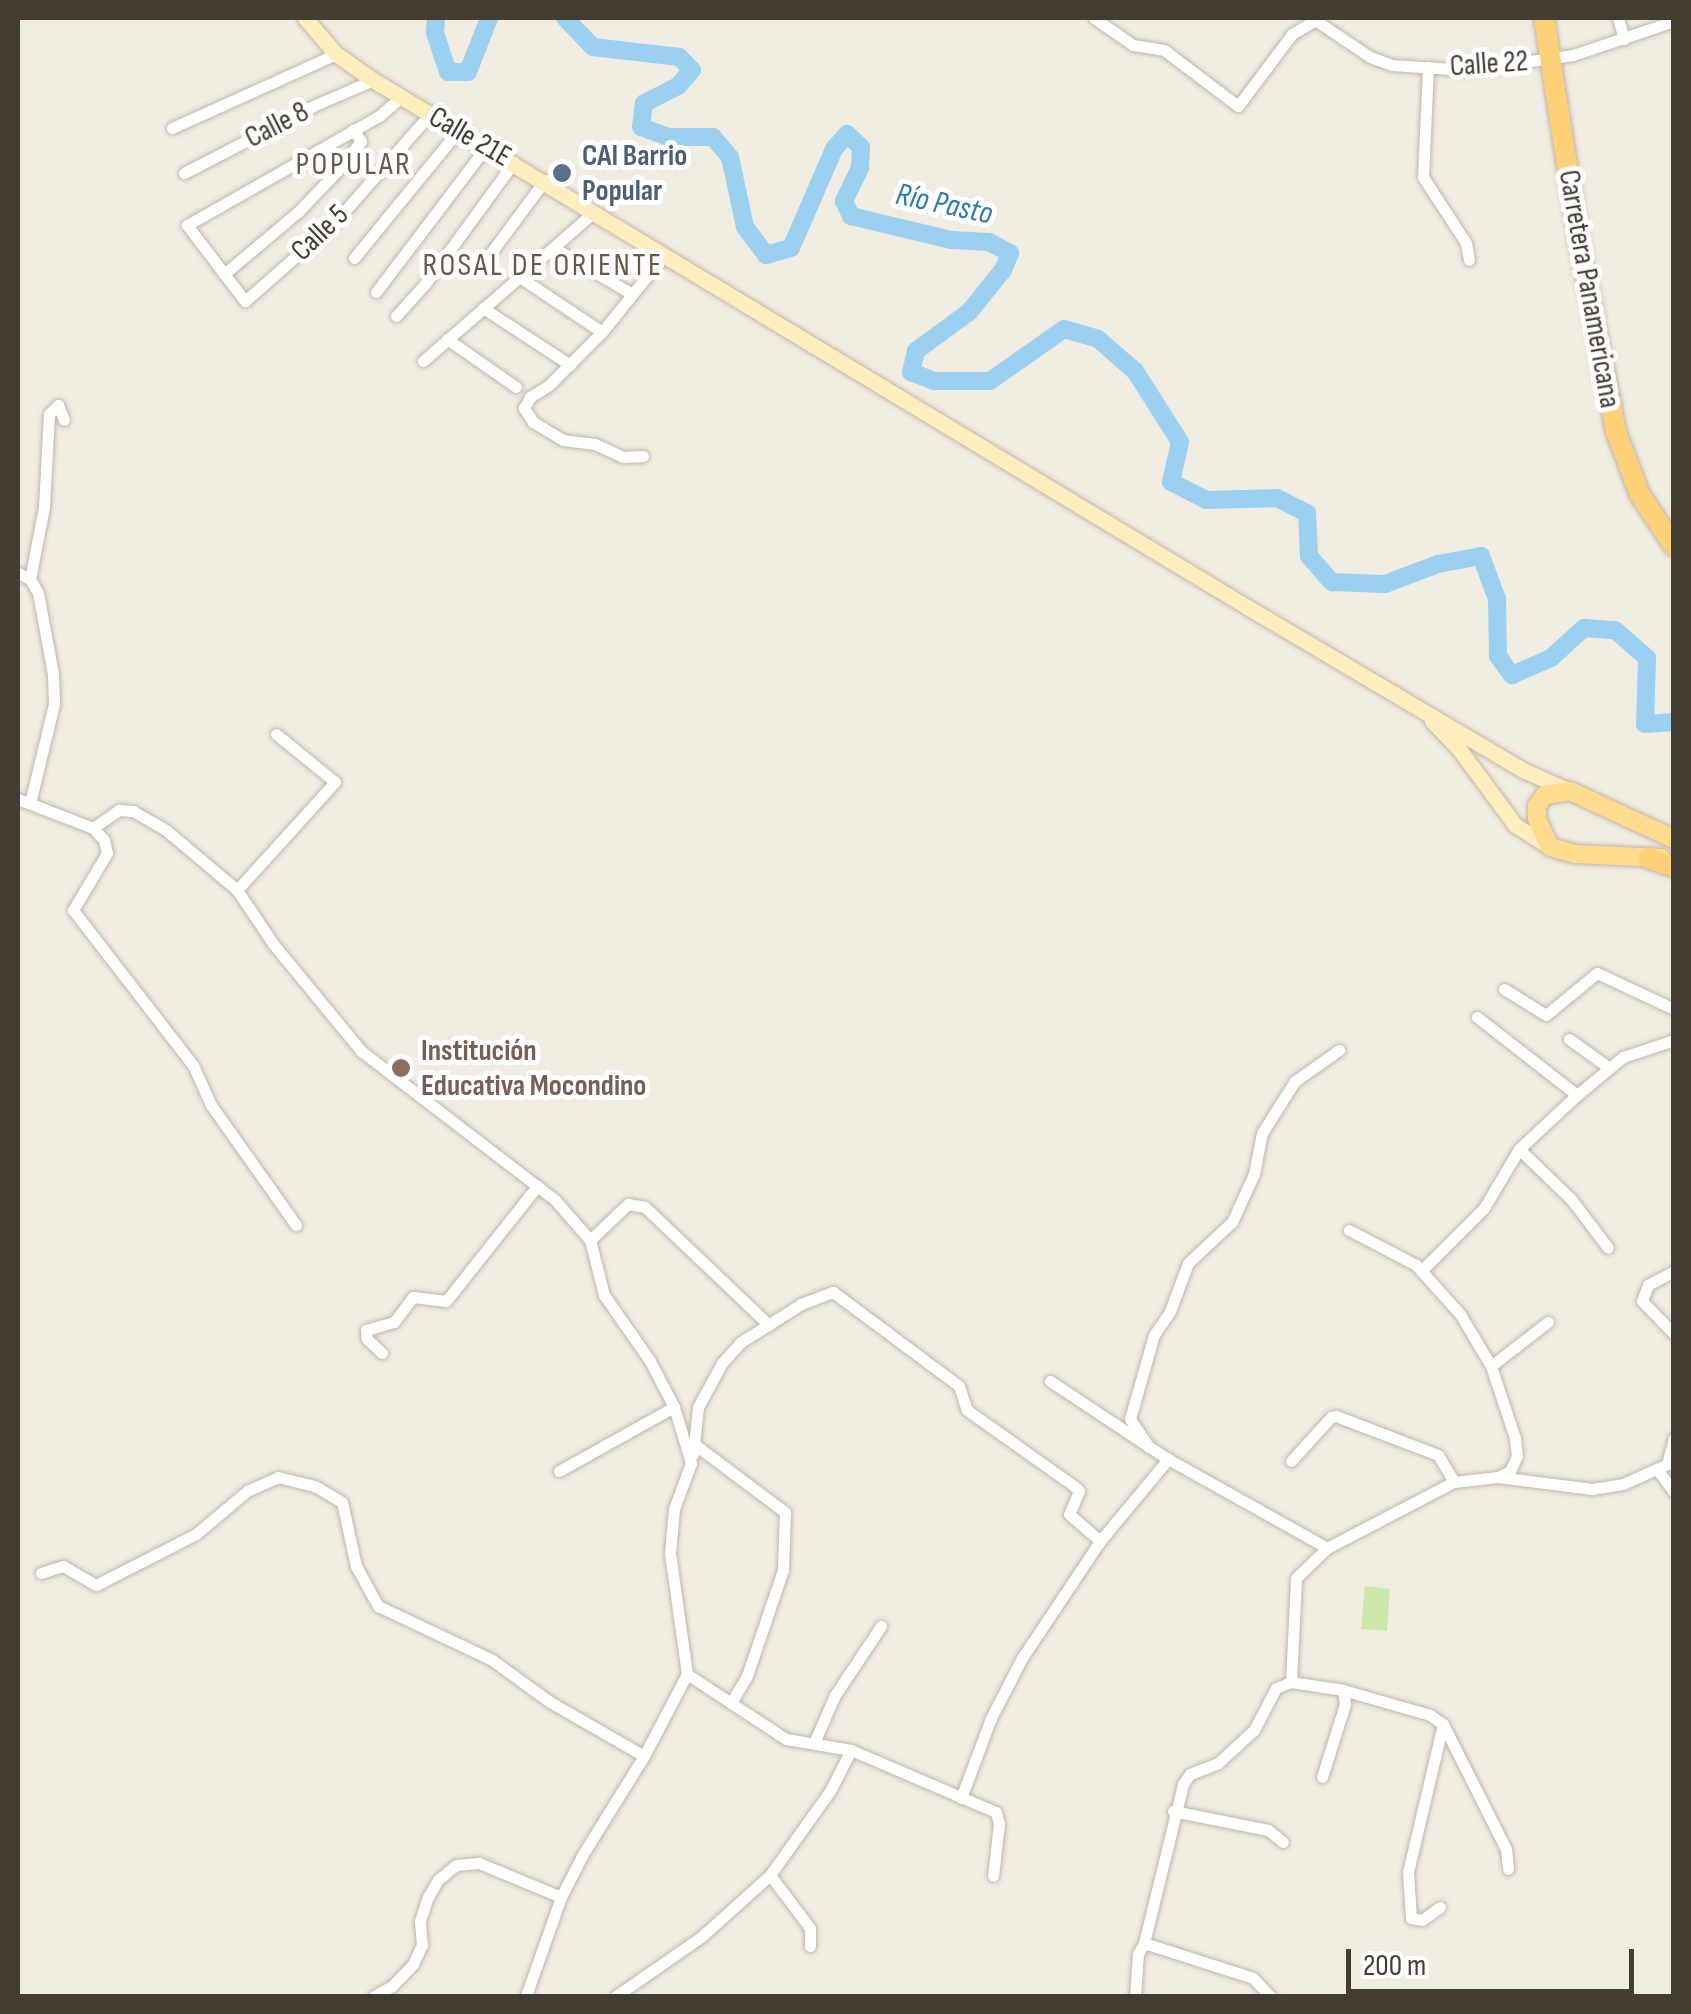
<!DOCTYPE html>
<meta charset="utf-8">
<style>
body{margin:0}
#map{position:relative;width:1691px;height:2014px;overflow:hidden;background:#f1ece2;font-family:"Sofia Sans Condensed",sans-serif}
div>[style]{position:absolute}
[style*='--x']{left:calc(var(--x)*1px);top:calc(var(--y)*1px);width:calc(var(--w)*1px);rotate:calc(var(--a)*1deg)}
.green>*{inset:0;background:#cde6aa}
.river>*{height:18px;margin:-9px;padding:0 9px;transform-origin:9px;border-radius:9px;background:#9cd0f0}
.roads{filter:drop-shadow(0 0 2px #bfb6a8) drop-shadow(0 0 2px #bfb6a8)}
.minor>*{height:11px;margin:-5.5px;padding:0 5.5px;transform-origin:5.5px;border-radius:5.5px;background:#fff}
.secondary>*{height:15px;margin:-7.5px;padding:0 7.5px;transform-origin:7.5px;border-radius:7.5px;background:#ffedbe}
.primary>*{height:18px;margin:-9px;padding:0 9px;transform-origin:9px;border-radius:9px;background:#fedb8e}
.trunk>*{height:20px;margin:-10px;padding:0 10px;transform-origin:10px;border-radius:10px;background:#fed077}
.dots>*{width:28px;height:28px;translate:-50% -50%;box-sizing:border-box;border:5px solid #fff;border-radius:50%}
span{translate:-50% -50%;white-space:nowrap;text-align:center;line-height:1.15;-webkit-text-stroke:10px #fff;paint-order:stroke}
.street-label{font-size:30px;color:#423c33}
.service-label{font-size:30px;color:#4e5e75;font-weight:700}
.left{translate:0 -50%;text-align:left}
.education-label{font-size:30px;color:#785e54;font-weight:700}
.neighbourhood-label{font-size:32px;color:#65594a;letter-spacing:2.5px}
.water-label{font-size:32px;color:#2d7bae;font-style:italic}
.frame{position:absolute;inset:0;border:20px solid #423c33;pointer-events:none}
.scale{position:absolute;left:1346px;top:1949px;width:288px;height:45px;box-sizing:border-box;border:5px solid #423c33;border-top:0;padding-left:12px;font-size:30px;line-height:35px;white-space:nowrap;color:#423c33;-webkit-text-stroke:8px #fff;paint-order:stroke}
</style>
<div id="map">
<div class="green">
<i style="clip-path:polygon(1365px 1586px,1390px 1589px,1387px 1631px,1361px 1629px)"></i>
</div>
<div class="river">
<i style="--x:436;--y:18;--w:15;--a:94"></i>
<i style="--x:435;--y:33;--w:41;--a:71.6"></i>
<i style="--x:448;--y:72;--w:20;--a:0"></i>
<i style="--x:468;--y:72;--w:58;--a:-68.7"></i>
<i style="--x:565;--y:18;--w:40;--a:46"></i>
<i style="--x:593;--y:47;--w:87;--a:6.6"></i>
<i style="--x:679;--y:57;--w:18;--a:45"></i>
<i style="--x:692;--y:70;--w:21;--a:131"></i>
<i style="--x:678;--y:86;--w:38;--a:153"></i>
<i style="--x:644;--y:103;--w:24;--a:97"></i>
<i style="--x:641;--y:127;--w:30;--a:20"></i>
<i style="--x:669;--y:137;--w:44;--a:0"></i>
<i style="--x:713;--y:137;--w:26;--a:50"></i>
<i style="--x:730;--y:157;--w:72;--a:77.9"></i>
<i style="--x:745;--y:227;--w:35;--a:53"></i>
<i style="--x:766;--y:255;--w:26;--a:-16"></i>
<i style="--x:791;--y:248;--w:108;--a:-66.5"></i>
<i style="--x:834;--y:149;--w:20;--a:-49"></i>
<i style="--x:847;--y:134;--w:19;--a:43"></i>
<i style="--x:861;--y:147;--w:21;--a:93"></i>
<i style="--x:860;--y:168;--w:37;--a:116"></i>
<i style="--x:844;--y:201;--w:17;--a:65"></i>
<i style="--x:851;--y:216;--w:103;--a:13.5"></i>
<i style="--x:951;--y:240;--w:38;--a:3"></i>
<i style="--x:989;--y:242;--w:24;--a:28"></i>
<i style="--x:1010;--y:253;--w:18;--a:112"></i>
<i style="--x:1003;--y:270;--w:54;--a:129"></i>
<i style="--x:969;--y:312;--w:66;--a:143.7"></i>
<i style="--x:916;--y:351;--w:22;--a:103"></i>
<i style="--x:911;--y:372;--w:26;--a:21"></i>
<i style="--x:935;--y:381;--w:55;--a:0"></i>
<i style="--x:990;--y:381;--w:90;--a:-35.1"></i>
<i style="--x:1064;--y:329;--w:35;--a:16"></i>
<i style="--x:1098;--y:339;--w:49;--a:40.9"></i>
<i style="--x:1135;--y:371;--w:84;--a:57.6"></i>
<i style="--x:1180;--y:442;--w:41;--a:102.7"></i>
<i style="--x:1171;--y:482;--w:39;--a:27"></i>
<i style="--x:1206;--y:500;--w:71;--a:-1.6"></i>
<i style="--x:1277;--y:498;--w:34;--a:27"></i>
<i style="--x:1307;--y:513;--w:43;--a:87.3"></i>
<i style="--x:1309;--y:556;--w:35;--a:49"></i>
<i style="--x:1332;--y:582;--w:53;--a:2.2"></i>
<i style="--x:1385;--y:584;--w:57;--a:-20.7"></i>
<i style="--x:1438;--y:564;--w:44;--a:-10.5"></i>
<i style="--x:1481;--y:556;--w:46;--a:69.6"></i>
<i style="--x:1497;--y:599;--w:57;--a:89"></i>
<i style="--x:1498;--y:656;--w:24;--a:54"></i>
<i style="--x:1512;--y:675;--w:43;--a:-23.6"></i>
<i style="--x:1551;--y:658;--w:45;--a:-42.3"></i>
<i style="--x:1584;--y:628;--w:31;--a:4"></i>
<i style="--x:1615;--y:630;--w:43;--a:41.2"></i>
<i style="--x:1647;--y:658;--w:66;--a:91.7"></i>
<i style="--x:1645;--y:724;--w:29;--a:-4"></i>
</div>
<div class="roads">
<div class="minor">
<i style="--x:1094;--y:18;--w:47;--a:34.7"></i>
<i style="--x:1133;--y:45;--w:31;--a:9"></i>
<i style="--x:1164;--y:50;--w:93;--a:37.1"></i>
<i style="--x:1238;--y:106;--w:90;--a:-53.1"></i>
<i style="--x:1292;--y:34;--w:27;--a:-31"></i>
<i style="--x:1312;--y:18;--w:70;--a:33.9"></i>
<i style="--x:1370;--y:57;--w:23;--a:20"></i>
<i style="--x:1392;--y:65;--w:74;--a:3.9"></i>
<i style="--x:1466;--y:70;--w:108;--a:-8"></i>
<i style="--x:1573;--y:55;--w:107;--a:-18.6"></i>
<i style="--x:1618;--y:18;--w:22;--a:74"></i>
<i style="--x:1428;--y:67;--w:110;--a:92.6"></i>
<i style="--x:1423;--y:177;--w:79;--a:56.9"></i>
<i style="--x:1466;--y:243;--w:17;--a:80"></i>
<i style="--x:401;--y:97;--w:29;--a:139"></i>
<i style="--x:379;--y:116;--w:221;--a:150.4"></i>
<i style="--x:187;--y:225;--w:96;--a:52.7"></i>
<i style="--x:245;--y:301;--w:121;--a:-41.3"></i>
<i style="--x:336;--y:221;--w:142;--a:-48.7"></i>
<i style="--x:172;--y:128;--w:180;--a:-24.3"></i>
<i style="--x:184;--y:173;--w:145;--a:-27.4"></i>
<i style="--x:313;--y:106;--w:65;--a:-23.4"></i>
<i style="--x:554;--y:248;--w:91;--a:30.5"></i>
<i style="--x:354;--y:258;--w:164;--a:-50.7"></i>
<i style="--x:484;--y:262;--w:102;--a:-53.4"></i>
<i style="--x:224;--y:274;--w:97;--a:-40"></i>
<i style="--x:298;--y:212;--w:57;--a:-46.4"></i>
<i style="--x:337;--y:171;--w:38;--a:-51"></i>
<i style="--x:361;--y:141;--w:14;--a:-126"></i>
<i style="--x:521;--y:278;--w:97;--a:33.7"></i>
<i style="--x:376;--y:292;--w:183;--a:-52.8"></i>
<i style="--x:483;--y:308;--w:104;--a:33.2"></i>
<i style="--x:396;--y:316;--w:43;--a:-47.8"></i>
<i style="--x:425;--y:284;--w:151;--a:-53.9"></i>
<i style="--x:447;--y:339;--w:84;--a:34.8"></i>
<i style="--x:423;--y:361;--w:227;--a:-41.1"></i>
<i style="--x:643;--y:456;--w:20;--a:177"></i>
<i style="--x:623;--y:457;--w:31;--a:-155"></i>
<i style="--x:595;--y:444;--w:32;--a:-173"></i>
<i style="--x:563;--y:440;--w:35;--a:-149"></i>
<i style="--x:533;--y:422;--w:17;--a:-123"></i>
<i style="--x:524;--y:408;--w:13;--a:-61"></i>
<i style="--x:530;--y:397;--w:22;--a:-32"></i>
<i style="--x:549;--y:385;--w:75;--a:-45"></i>
<i style="--x:602;--y:332;--w:99;--a:-51.2"></i>
<i style="--x:18;--y:573;--w:13;--a:27"></i>
<i style="--x:30;--y:579;--w:16;--a:60"></i>
<i style="--x:38;--y:593;--w:82;--a:79.5"></i>
<i style="--x:53;--y:674;--w:30;--a:88"></i>
<i style="--x:54;--y:704;--w:102;--a:103.6"></i>
<i style="--x:30;--y:579;--w:73;--a:-79"></i>
<i style="--x:44;--y:507;--w:93;--a:-86.9"></i>
<i style="--x:49;--y:414;--w:13;--a:-45"></i>
<i style="--x:58;--y:405;--w:16;--a:68"></i>
<i style="--x:18;--y:799;--w:80;--a:21.1"></i>
<i style="--x:93;--y:828;--w:32;--a:-35"></i>
<i style="--x:119;--y:810;--w:14;--a:4"></i>
<i style="--x:133;--y:811;--w:39;--a:30"></i>
<i style="--x:167;--y:831;--w:92;--a:40.1"></i>
<i style="--x:237;--y:890;--w:66;--a:56.1"></i>
<i style="--x:274;--y:945;--w:137;--a:50.6"></i>
<i style="--x:361;--y:1051;--w:245;--a:37.5"></i>
<i style="--x:555;--y:1200;--w:53;--a:48.8"></i>
<i style="--x:590;--y:1240;--w:57;--a:75.7"></i>
<i style="--x:604;--y:1295;--w:80;--a:55.1"></i>
<i style="--x:650;--y:1361;--w:52;--a:62.4"></i>
<i style="--x:674;--y:1407;--w:59;--a:73.1"></i>
<i style="--x:691;--y:1463;--w:49;--a:110.3"></i>
<i style="--x:674;--y:1509;--w:44;--a:95.2"></i>
<i style="--x:670;--y:1553;--w:122;--a:82"></i>
<i style="--x:687;--y:1674;--w:93;--a:117.7"></i>
<i style="--x:644;--y:1756;--w:115;--a:121.9"></i>
<i style="--x:583;--y:1854;--w:48;--a:117.1"></i>
<i style="--x:561;--y:1897;--w:105;--a:109.5"></i>
<i style="--x:93;--y:828;--w:16;--a:47"></i>
<i style="--x:104;--y:840;--w:13;--a:77"></i>
<i style="--x:107;--y:853;--w:66;--a:120.8"></i>
<i style="--x:73;--y:910;--w:196;--a:52.3"></i>
<i style="--x:193;--y:1065;--w:44;--a:65.8"></i>
<i style="--x:211;--y:1105;--w:147;--a:54.7"></i>
<i style="--x:237;--y:890;--w:146;--a:-47.8"></i>
<i style="--x:335;--y:782;--w:76;--a:-140.9"></i>
<i style="--x:1504;--y:989;--w:49;--a:31.8"></i>
<i style="--x:1546;--y:1015;--w:66;--a:-39.5"></i>
<i style="--x:1597;--y:973;--w:85;--a:25.1"></i>
<i style="--x:1477;--y:1017;--w:127;--a:38"></i>
<i style="--x:1569;--y:1039;--w:48;--a:35.7"></i>
<i style="--x:1519;--y:1149;--w:72;--a:43.9"></i>
<i style="--x:1571;--y:1199;--w:61;--a:52.9"></i>
<i style="--x:1349;--y:1230;--w:76;--a:27.6"></i>
<i style="--x:1416;--y:1265;--w:66;--a:48.1"></i>
<i style="--x:1460;--y:1314;--w:61;--a:59.2"></i>
<i style="--x:1491;--y:1366;--w:76;--a:71.6"></i>
<i style="--x:1515;--y:1438;--w:18;--a:84"></i>
<i style="--x:1517;--y:1456;--w:17;--a:115"></i>
<i style="--x:1510;--y:1471;--w:13;--a:153"></i>
<i style="--x:590;--y:1240;--w:52;--a:-43.5"></i>
<i style="--x:628;--y:1204;--w:17;--a:10"></i>
<i style="--x:645;--y:1207;--w:171;--a:43.6"></i>
<i style="--x:1422;--y:1270;--w:88;--a:-45"></i>
<i style="--x:1484;--y:1208;--w:69;--a:-59.3"></i>
<i style="--x:1519;--y:1149;--w:79;--a:-43"></i>
<i style="--x:1577;--y:1095;--w:60;--a:-39.6"></i>
<i style="--x:1623;--y:1057;--w:54;--a:-18.4"></i>
<i style="--x:1674;--y:1271;--w:30;--a:152"></i>
<i style="--x:1648;--y:1285;--w:17;--a:111"></i>
<i style="--x:1642;--y:1301;--w:46;--a:45.9"></i>
<i style="--x:382;--y:1353;--w:21;--a:-137"></i>
<i style="--x:367;--y:1339;--w:9;--a:-96"></i>
<i style="--x:366;--y:1330;--w:29;--a:-16"></i>
<i style="--x:394;--y:1322;--w:31;--a:-53"></i>
<i style="--x:413;--y:1297;--w:33;--a:7"></i>
<i style="--x:446;--y:1301;--w:147;--a:-51.6"></i>
<i style="--x:1491;--y:1366;--w:72;--a:-37.7"></i>
<i style="--x:1050;--y:1381;--w:141;--a:33.5"></i>
<i style="--x:1168;--y:1459;--w:182;--a:29.2"></i>
<i style="--x:694;--y:1444;--w:114;--a:36.8"></i>
<i style="--x:785;--y:1512;--w:58;--a:92"></i>
<i style="--x:783;--y:1570;--w:112;--a:108.8"></i>
<i style="--x:747;--y:1676;--w:31;--a:121"></i>
<i style="--x:1149;--y:1447;--w:34;--a:-124"></i>
<i style="--x:1130;--y:1419;--w:87;--a:-74.1"></i>
<i style="--x:1154;--y:1335;--w:29;--a:-56"></i>
<i style="--x:1170;--y:1311;--w:51;--a:-69.4"></i>
<i style="--x:1188;--y:1263;--w:60;--a:-43"></i>
<i style="--x:1232;--y:1222;--w:53;--a:-65.4"></i>
<i style="--x:1254;--y:1174;--w:42;--a:-79"></i>
<i style="--x:1262;--y:1133;--w:62;--a:-57.6"></i>
<i style="--x:1295;--y:1081;--w:54;--a:-35.2"></i>
<i style="--x:693;--y:1454;--w:47;--a:-83.9"></i>
<i style="--x:698;--y:1407;--w:50;--a:-61.4"></i>
<i style="--x:722;--y:1363;--w:28;--a:-48"></i>
<i style="--x:741;--y:1342;--w:71;--a:-32.3"></i>
<i style="--x:801;--y:1304;--w:34;--a:-21"></i>
<i style="--x:833;--y:1292;--w:157;--a:36.7"></i>
<i style="--x:959;--y:1386;--w:25;--a:72"></i>
<i style="--x:967;--y:1410;--w:131;--a:35.4"></i>
<i style="--x:1074;--y:1486;--w:7;--a:45"></i>
<i style="--x:1079;--y:1491;--w:25;--a:113"></i>
<i style="--x:1069;--y:1514;--w:41;--a:41.1"></i>
<i style="--x:1291;--y:1461;--w:59;--a:-47.7"></i>
<i style="--x:1331;--y:1417;--w:5;--a:-11"></i>
<i style="--x:1336;--y:1416;--w:109;--a:20.9"></i>
<i style="--x:1438;--y:1455;--w:31;--a:59"></i>
<i style="--x:1667;--y:1464;--w:27;--a:-75"></i>
<i style="--x:559;--y:1471;--w:132;--a:-29.1"></i>
<i style="--x:1659;--y:1472;--w:25;--a:53"></i>
<i style="--x:41;--y:1573;--w:23;--a:-18"></i>
<i style="--x:63;--y:1566;--w:38;--a:30"></i>
<i style="--x:96;--y:1585;--w:112;--a:-27"></i>
<i style="--x:196;--y:1534;--w:67;--a:-40.1"></i>
<i style="--x:247;--y:1491;--w:34;--a:-24"></i>
<i style="--x:278;--y:1477;--w:38;--a:14"></i>
<i style="--x:315;--y:1486;--w:31;--a:31"></i>
<i style="--x:342;--y:1502;--w:66;--a:77.7"></i>
<i style="--x:356;--y:1566;--w:46;--a:61.2"></i>
<i style="--x:378;--y:1606;--w:126;--a:25.3"></i>
<i style="--x:492;--y:1660;--w:72;--a:35.9"></i>
<i style="--x:550;--y:1702;--w:108;--a:29.9"></i>
<i style="--x:687;--y:1674;--w:118;--a:33.3"></i>
<i style="--x:786;--y:1739;--w:66;--a:9.6"></i>
<i style="--x:851;--y:1750;--w:158;--a:23.2"></i>
<i style="--x:996;--y:1812;--w:12;--a:76"></i>
<i style="--x:999;--y:1824;--w:52;--a:96.6"></i>
<i style="--x:1291;--y:1682;--w:104;--a:-87.2"></i>
<i style="--x:1296;--y:1578;--w:43;--a:-44.1"></i>
<i style="--x:1327;--y:1548;--w:143;--a:-27.5"></i>
<i style="--x:1454;--y:1482;--w:44;--a:-6.5"></i>
<i style="--x:1498;--y:1477;--w:95;--a:7.3"></i>
<i style="--x:1592;--y:1489;--w:31;--a:-9"></i>
<i style="--x:1623;--y:1484;--w:56;--a:-24.3"></i>
<i style="--x:814;--y:1743;--w:52;--a:-66.4"></i>
<i style="--x:835;--y:1695;--w:83;--a:-56.3"></i>
<i style="--x:1322;--y:1777;--w:77;--a:-72.5"></i>
<i style="--x:1345;--y:1704;--w:14;--a:-98"></i>
<i style="--x:961;--y:1798;--w:85;--a:-69.4"></i>
<i style="--x:991;--y:1718;--w:68;--a:-62.7"></i>
<i style="--x:1022;--y:1658;--w:141;--a:-56.3"></i>
<i style="--x:1100;--y:1541;--w:107;--a:-50.3"></i>
<i style="--x:1173;--y:1811;--w:97;--a:11.3"></i>
<i style="--x:1268;--y:1830;--w:19;--a:39"></i>
<i style="--x:770;--y:1875;--w:66;--a:53"></i>
<i style="--x:810;--y:1928;--w:18;--a:90"></i>
<i style="--x:1440;--y:1907;--w:22;--a:144"></i>
<i style="--x:1422;--y:1920;--w:11;--a:-170"></i>
<i style="--x:1411;--y:1918;--w:46;--a:-93.7"></i>
<i style="--x:1408;--y:1872;--w:152;--a:-76.7"></i>
<i style="--x:1144;--y:1943;--w:114;--a:17.8"></i>
<i style="--x:1253;--y:1978;--w:25;--a:47"></i>
<i style="--x:374;--y:1996;--w:21;--a:-29"></i>
<i style="--x:392;--y:1986;--w:30;--a:-46"></i>
<i style="--x:413;--y:1964;--w:21;--a:-65"></i>
<i style="--x:422;--y:1945;--w:24;--a:-95"></i>
<i style="--x:420;--y:1921;--w:25;--a:-72"></i>
<i style="--x:428;--y:1897;--w:20;--a:-60"></i>
<i style="--x:438;--y:1880;--w:23;--a:-40"></i>
<i style="--x:456;--y:1865;--w:23;--a:-5"></i>
<i style="--x:479;--y:1863;--w:89;--a:22.5"></i>
<i style="--x:616;--y:1996;--w:103;--a:-34.8"></i>
<i style="--x:701;--y:1937;--w:93;--a:-41.9"></i>
<i style="--x:770;--y:1875;--w:103;--a:-54.5"></i>
<i style="--x:830;--y:1791;--w:46;--a:-62.9"></i>
<i style="--x:1135;--y:1996;--w:42;--a:-85.9"></i>
<i style="--x:1138;--y:1954;--w:13;--a:-61"></i>
<i style="--x:1144;--y:1943;--w:164;--a:-76.2"></i>
<i style="--x:1183;--y:1784;--w:12;--a:-55"></i>
<i style="--x:1190;--y:1774;--w:30;--a:-21"></i>
<i style="--x:1218;--y:1763;--w:49;--a:-42.5"></i>
<i style="--x:1254;--y:1730;--w:47;--a:-62.4"></i>
<i style="--x:1276;--y:1688;--w:16;--a:-22"></i>
<i style="--x:1291;--y:1682;--w:53;--a:8.7"></i>
<i style="--x:1343;--y:1690;--w:91;--a:16"></i>
<i style="--x:1430;--y:1715;--w:16;--a:35"></i>
<i style="--x:1443;--y:1724;--w:140;--a:63.3"></i>
<i style="--x:1506;--y:1849;--w:20;--a:84"></i>
</div>
<div class="secondary">
<i style="--x:305;--y:18;--w:48;--a:49.3"></i>
<i style="--x:336;--y:54;--w:45;--a:35.1"></i>
<i style="--x:373;--y:80;--w:1023;--a:31.08"></i>
<i style="--x:1249;--y:608;--w:321;--a:30.6"></i>
<i style="--x:1525;--y:771;--w:49;--a:24"></i>
<i style="--x:1432;--y:721;--w:39;--a:46"></i>
<i style="--x:1459;--y:749;--w:94;--a:53.6"></i>
<i style="--x:1515;--y:825;--w:41;--a:32.2"></i>
</div>
<div class="primary">
<i style="--x:1661;--y:858;--w:86;--a:-177.3"></i>
<i style="--x:1575;--y:854;--w:26;--a:-164"></i>
<i style="--x:1550;--y:847;--w:31;--a:-115"></i>
<i style="--x:1537;--y:819;--w:13;--a:-90"></i>
<i style="--x:1537;--y:806;--w:14;--a:-54"></i>
<i style="--x:1545;--y:795;--w:25;--a:-9"></i>
<i style="--x:1570;--y:791;--w:115;--a:24.8"></i>
</div>
<div class="trunk">
<i style="--x:1544;--y:18;--w:221;--a:81.1"></i>
<i style="--x:1578;--y:236;--w:200;--a:79"></i>
<i style="--x:1616;--y:432;--w:67;--a:69.1"></i>
<i style="--x:1640;--y:495;--w:61;--a:56.3"></i>
<i style="--x:1648;--y:858;--w:28;--a:19"></i>
</div>
</div>
<div class="dots">
<i style="left:562px;top:173px;background:#5c6f8a"></i>
<i style="left:401px;top:1068px;background:#8d6e63"></i>
</div>
<div class="street-label">
<span style="left:1489px;top:64px;rotate:-4deg">Calle 22</span>
<span style="left:277px;top:125px;rotate:-27deg">Calle 8</span>
<span style="left:470px;top:137px;rotate:30deg">Calle 21E</span>
<span style="left:320px;top:233px;rotate:-44deg">Calle 5</span>
<span style="left:1589px;top:289px;rotate:80deg">Carretera Panamericana</span>
</div>
<div class="service-label">
<span class="left" style="left:582px;top:173px">CAI Barrio<br>Popular</span>
</div>
<div class="education-label">
<span class="left" style="left:421px;top:1068px">Institución<br>Educativa Mocondino</span>
</div>
<div class="neighbourhood-label">
<span style="left:354px;top:165px">POPULAR</span>
<span style="left:543px;top:266px">ROSAL DE ORIENTE</span>
</div>
<div class="water-label">
<span style="left:944px;top:205px;rotate:12deg">Río Pasto</span>
</div>
<div class="frame"></div>
<div class="scale">200 m</div>
</div>
